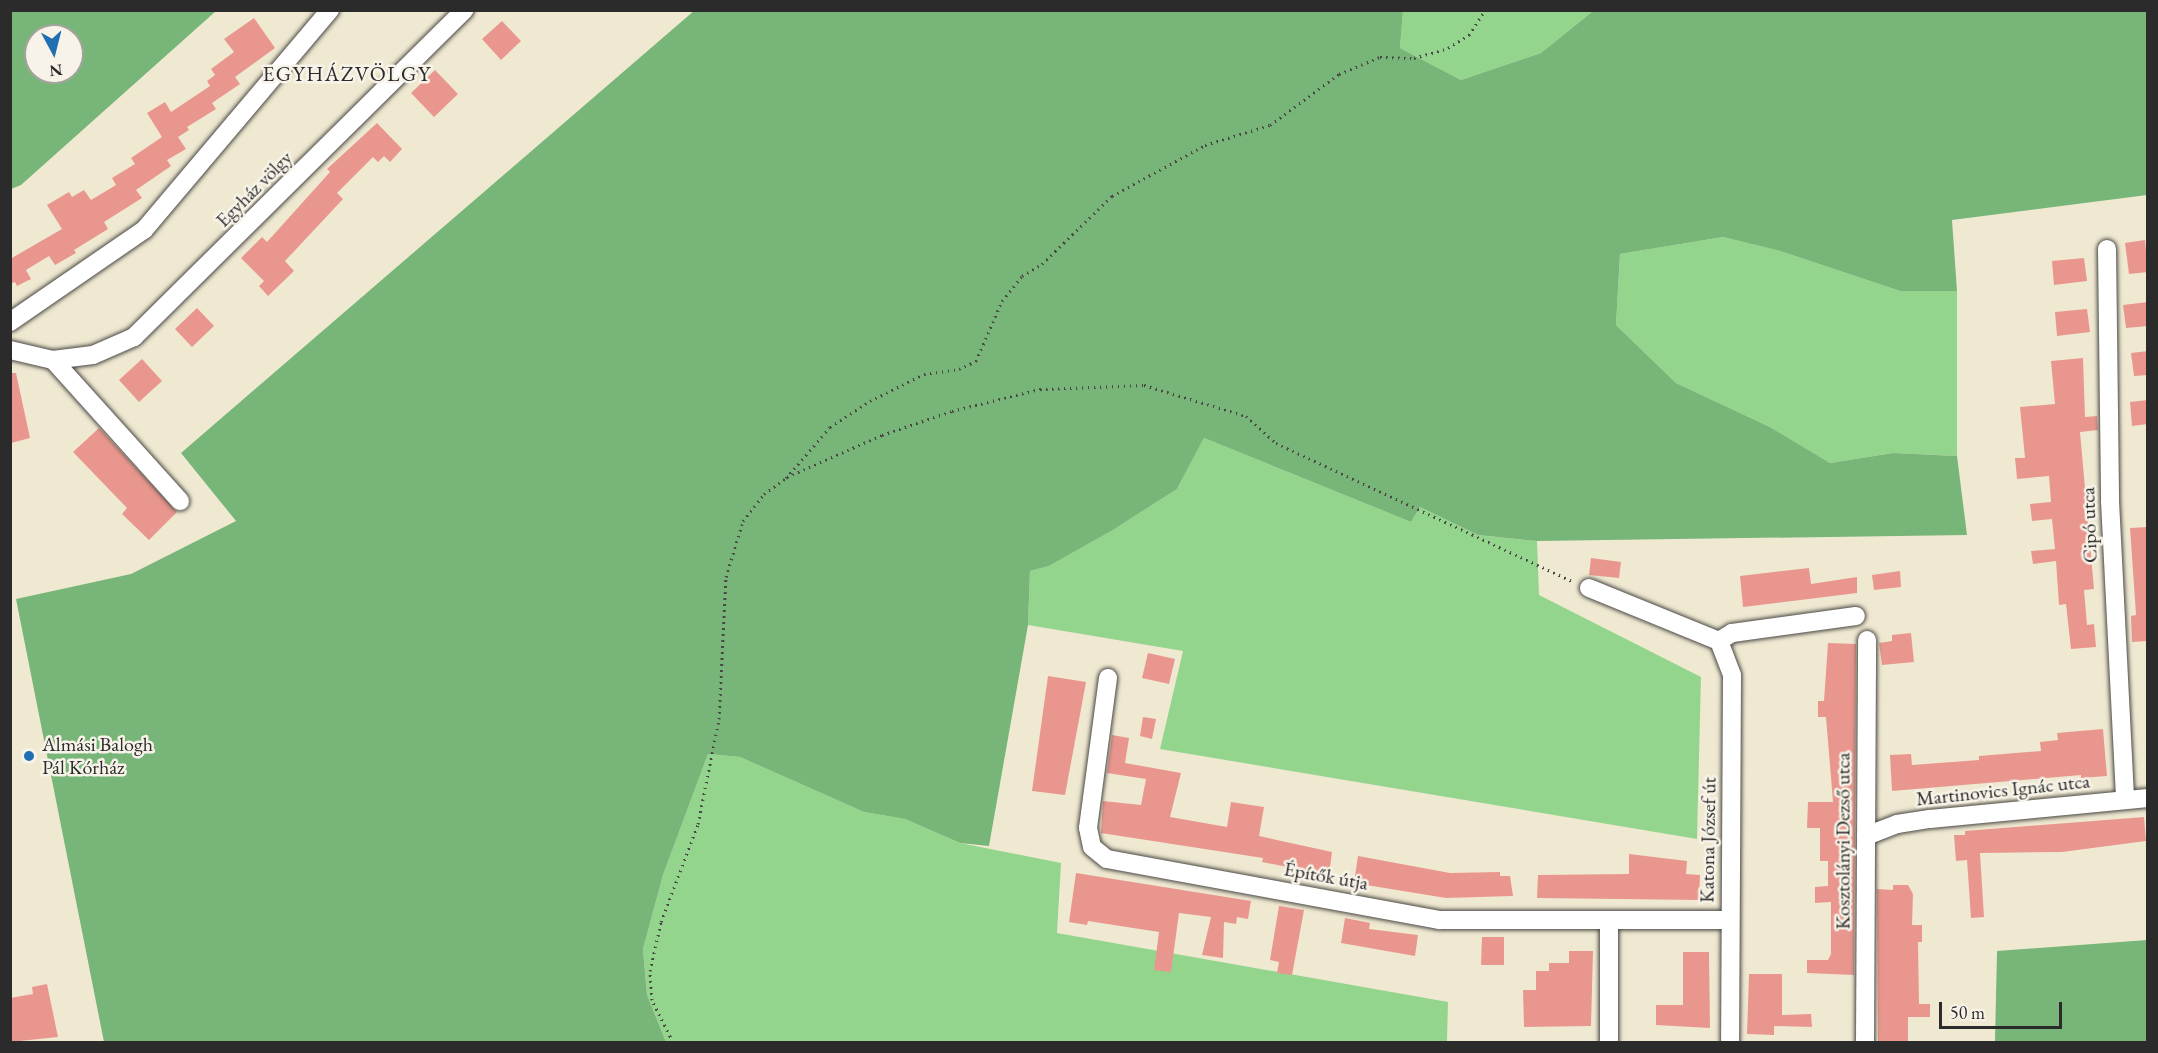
<!DOCTYPE html>
<meta charset="utf-8">
<style>
body{margin:0}
#map{position:relative;width:2158px;height:1053px;overflow:hidden;background:#f0e9d2;font-family:"EB Garamond",serif}
div>[style]{position:absolute}
[style*='--x']{left:calc(var(--x)*1px);top:calc(var(--y)*1px);width:calc(var(--w)*1px);rotate:calc(var(--a)*1deg)}
.green>*{inset:0;background:#94d58d}
.forest>*{inset:0;background:#77b678}
.building>*{inset:0;background:#e9978e}
.path>*{height:3px;margin-top:-1.5px;transform-origin:0;background:repeating-linear-gradient(90deg,#494844 0 1.5px,transparent 0 6px)}
.roads{filter:drop-shadow(0 0 2px #494844) drop-shadow(0 0 2px #494844)}
.minor>*{height:18px;margin:-9px;padding:0 9px;transform-origin:9px;border-radius:9px;background:#fff}
.dots>*{width:16px;height:16px;translate:-50% -50%;box-sizing:border-box;border:3px solid #f7f3e8;border-radius:50%}
span{translate:-50% -50%;white-space:nowrap;text-align:center;line-height:1.15;-webkit-text-stroke:5px #f7f3e8;paint-order:stroke}
.street-label{font-size:20px;color:#2b2b2b}
.poi-label{font-size:20px;color:#2b2b2b}
.left{translate:0 -50%;text-align:left}
.neighbourhood-label{font-size:21px;color:#2b2b2b;letter-spacing:1.5px}
.frame{position:absolute;inset:0;border:12px solid #2b2b2b;pointer-events:none}
.north{position:absolute;left:24px;top:24px;width:60px;height:60px;box-sizing:border-box;background:#f7f3e8;border:2px solid #a5a39c;border-radius:50%;rotate:173deg;font-size:16px;font-weight:700;line-height:24px;text-align:center;color:#2b2b2b}
.north::after{content:'';display:block;margin:auto;width:21px;height:27px;background:#1f6fb2;clip-path:polygon(50% 0,100% 100%,50% 72%,0 100%)}
.scale{position:absolute;left:1939px;top:1002px;width:123px;height:27px;box-sizing:border-box;border:3px solid #2b2b2b;border-top:0;padding-left:8px;font-size:18px;line-height:21px;white-space:nowrap;color:#2b2b2b;-webkit-text-stroke:4px #f7f3e8;paint-order:stroke}
</style>
<div id="map">
<div class="green">
<i style="clip-path:polygon(1403px 11px,1593px 11px,1541px 53px,1461px 80px,1400px 48px)"></i>
<i style="clip-path:polygon(1723px 237px,1780px 251px,1900px 291px,1957px 291px,1957px 456px,1893px 453px,1830px 463px,1770px 427px,1676px 383px,1616px 325px,1620px 254px)"></i>
<i style="clip-path:polygon(1204px 438px,1411px 522px,1420px 507px,1478px 535px,1537px 541px,1539px 595px,1701px 677px,1697px 839px,1160px 749px,1183px 651px,1028px 625px,1030px 571px,1049px 566px,1113px 530px,1177px 489px)"></i>
<i style="clip-path:polygon(708px 754px,740px 757px,864px 812px,905px 819px,960px 843px,1061px 863px,1057px 933px,1448px 1002px,1447px 1042px,666px 1042px,647px 995px,643px 949px,663px 875px)"></i>
</div>
<div class="forest">
<i style="clip-path:polygon(evenodd,11px 10px,216px 10px,216px 11px,21px 185px,11px 189px,11px 10px,36px 36px,72px 36px,72px 72px,36px 72px,36px 36px)"></i>
<i style="clip-path:polygon(695px 10px,1403px 11px,1400px 48px,1461px 80px,1541px 53px,1593px 11px,2147px 11px,2147px 195px,1952px 220px,1957px 291px,1900px 291px,1780px 251px,1723px 237px,1620px 254px,1616px 325px,1676px 383px,1770px 427px,1830px 463px,1893px 453px,1957px 456px,1967px 535px,1537px 541px,1478px 535px,1420px 507px,1411px 522px,1204px 438px,1177px 489px,1113px 530px,1049px 566px,1030px 571px,1028px 625px,989px 846px,960px 843px,905px 819px,864px 812px,740px 757px,708px 754px,663px 875px,643px 949px,647px 995px,666px 1042px,104px 1042px,16px 599px,131px 574px,236px 521px,181px 453px)"></i>
<i style="clip-path:polygon(2147px 940px,2147px 1042px,1995px 1042px,1997px 951px)"></i>
</div>
<div class="building">
<i style="clip-path:polygon(254px 18px,275px 48px,235px 77px,240px 84px,212px 103px,216px 109px,187px 127px,189px 130px,178px 137px,186px 149px,167px 160px,171px 166px,136px 190px,142px 198px,104px 222px,108px 229px,74px 250px,76px 253px,55px 265px,49px 256px,26px 270px,31px 279px,17px 286px,15px 282px,10px 284px,10px 259px,62px 229px,47px 205px,69px 192px,72px 197px,84px 190px,91px 200px,116px 185px,112px 178px,135px 164px,131px 158px,162px 137px,147px 113px,165px 102px,171px 112px,210px 86px,207px 81px,215px 75px,211px 69px,234px 52px,224px 39px)"></i>
<i style="clip-path:polygon(502px 21px,521px 41px,501px 60px,482px 39px)"></i>
<i style="clip-path:polygon(435px 70px,458px 94px,434px 117px,411px 93px)"></i>
<i style="clip-path:polygon(377px 123px,402px 149px,390px 162px,384px 156px,378px 162px,373px 157px,337px 193px,343px 199px,285px 261px,294px 271px,268px 296px,259px 286px,264px 281px,241px 258px,262px 237px,267px 242px,330px 172px,327px 169px)"></i>
<i style="clip-path:polygon(2145px 240px,2148px 272px,2129px 274px,2125px 243px)"></i>
<i style="clip-path:polygon(2084px 258px,2087px 281px,2054px 285px,2052px 261px)"></i>
<i style="clip-path:polygon(2148px 302px,2148px 326px,2126px 328px,2123px 305px)"></i>
<i style="clip-path:polygon(197px 308px,214px 326px,192px 347px,175px 329px)"></i>
<i style="clip-path:polygon(2087px 309px,2090px 332px,2057px 336px,2055px 312px)"></i>
<i style="clip-path:polygon(2148px 351px,2148px 375px,2134px 376px,2131px 353px)"></i>
<i style="clip-path:polygon(2083px 358px,2085px 417px,2097px 416px,2098px 430px,2080px 432px,2094px 589px,2084px 590px,2087px 625px,2094px 624px,2096px 647px,2071px 649px,2066px 604px,2059px 605px,2056px 561px,2033px 564px,2031px 551px,2055px 549px,2052px 519px,2032px 521px,2030px 504px,2051px 502px,2049px 476px,2017px 479px,2015px 458px,2025px 458px,2020px 407px,2055px 404px,2051px 361px)"></i>
<i style="clip-path:polygon(142px 359px,162px 381px,139px 402px,119px 380px)"></i>
<i style="clip-path:polygon(10px 373px,16px 373px,30px 438px,11px 443px)"></i>
<i style="clip-path:polygon(2148px 400px,2148px 424px,2132px 426px,2130px 402px)"></i>
<i style="clip-path:polygon(99px 428px,177px 512px,149px 540px,122px 514px,127px 508px,73px 452px)"></i>
<i style="clip-path:polygon(2148px 527px,2148px 641px,2132px 642px,2131px 616px,2136px 615px,2130px 528px)"></i>
<i style="clip-path:polygon(1591px 558px,1621px 562px,1619px 578px,1589px 575px)"></i>
<i style="clip-path:polygon(1809px 568px,1811px 584px,1857px 577px,1857px 593px,1743px 607px,1740px 576px)"></i>
<i style="clip-path:polygon(1900px 571px,1901px 587px,1874px 590px,1872px 575px)"></i>
<i style="clip-path:polygon(1911px 633px,1914px 662px,1882px 665px,1879px 643px,1892px 641px,1892px 635px)"></i>
<i style="clip-path:polygon(1828px 643px,1856px 644px,1854px 975px,1807px 973px,1807px 960px,1828px 960px,1831px 954px,1831px 902px,1815px 903px,1815px 887px,1828px 886px,1828px 861px,1820px 861px,1820px 828px,1807px 828px,1808px 802px,1833px 802px,1826px 717px,1818px 717px,1818px 701px,1824px 701px)"></i>
<i style="clip-path:polygon(1148px 653px,1175px 659px,1169px 684px,1142px 678px)"></i>
<i style="clip-path:polygon(1048px 676px,1086px 682px,1065px 795px,1032px 791px)"></i>
<i style="clip-path:polygon(1143px 717px,1156px 719px,1152px 739px,1140px 736px)"></i>
<i style="clip-path:polygon(2103px 729px,2107px 776px,2081px 778px,2081px 775px,1892px 791px,1890px 755px,1911px 754px,1912px 765px,1979px 760px,1979px 756px,2041px 751px,2040px 742px,2058px 740px,2057px 733px)"></i>
<i style="clip-path:polygon(1112px 735px,1129px 738px,1125px 763px,1181px 773px,1170px 817px,1227px 827px,1231px 802px,1264px 807px,1259px 836px,1332px 852px,1329px 875px,1262px 862px,1263px 858px,1101px 833px,1103px 801px,1141px 805px,1146px 779px,1107px 773px)"></i>
<i style="clip-path:polygon(2144px 817px,2146px 841px,2062px 852px,1980px 853px,1984px 917px,1971px 918px,1967px 860px,1956px 861px,1954px 835px,1965px 835px,1965px 831px)"></i>
<i style="clip-path:polygon(1629px 854px,1687px 861px,1686px 874px,1700px 875px,1699px 900px,1537px 898px,1538px 875px,1629px 874px)"></i>
<i style="clip-path:polygon(1358px 856px,1450px 873px,1500px 872px,1500px 876px,1510px 876px,1513px 896px,1446px 898px,1354px 883px)"></i>
<i style="clip-path:polygon(1076px 873px,1251px 901px,1248px 919px,1237px 917px,1236px 924px,1224px 922px,1223px 958px,1202px 955px,1211px 917px,1179px 913px,1171px 972px,1154px 970px,1159px 932px,1088px 921px,1087px 925px,1069px 922px)"></i>
<i style="clip-path:polygon(1893px 885px,1908px 885px,1913px 894px,1912px 925px,1922px 925px,1922px 942px,1918px 942px,1919px 1004px,1930px 1004px,1930px 1017px,1908px 1017px,1908px 1042px,1878px 1042px,1877px 889px,1893px 890px)"></i>
<i style="clip-path:polygon(1279px 906px,1304px 910px,1292px 975px,1277px 973px,1279px 962px,1270px 960px)"></i>
<i style="clip-path:polygon(1345px 918px,1370px 923px,1369px 929px,1418px 935px,1415px 956px,1341px 943px)"></i>
<i style="clip-path:polygon(1482px 937px,1504px 937px,1504px 965px,1481px 965px)"></i>
<i style="clip-path:polygon(1569px 951px,1593px 951px,1591px 1026px,1524px 1027px,1523px 990px,1536px 990px,1536px 971px,1549px 971px,1549px 963px,1569px 963px)"></i>
<i style="clip-path:polygon(1683px 952px,1709px 952px,1710px 1028px,1656px 1025px,1656px 1005px,1683px 1005px)"></i>
<i style="clip-path:polygon(1749px 974px,1782px 974px,1782px 1015px,1811px 1014px,1812px 1027px,1774px 1026px,1774px 1035px,1747px 1034px)"></i>
<i style="clip-path:polygon(47px 984px,58px 1037px,10px 1042px,10px 998px,33px 994px,32px 987px)"></i>
</div>
<div class="path">
<i style="--x:787;--y:477;--w:104;--a:-23.9"></i>
<i style="--x:882;--y:435;--w:74;--a:-18.9"></i>
<i style="--x:952;--y:411;--w:91;--a:-14"></i>
<i style="--x:1040;--y:389;--w:104;--a:-2.2"></i>
<i style="--x:1144;--y:385;--w:107;--a:16.9"></i>
<i style="--x:1246;--y:416;--w:40;--a:42"></i>
<i style="--x:1276;--y:443;--w:329;--a:25"></i>
<i style="--x:673;--y:1042;--w:47;--a:-116.6"></i>
<i style="--x:652;--y:1000;--w:29;--a:-94"></i>
<i style="--x:650;--y:971;--w:50;--a:-77.3"></i>
<i style="--x:661;--y:922;--w:105;--a:-69.3"></i>
<i style="--x:698;--y:824;--w:107;--a:-78.7"></i>
<i style="--x:719;--y:719;--w:142;--a:-87.2"></i>
<i style="--x:726;--y:577;--w:59;--a:-73.1"></i>
<i style="--x:743;--y:521;--w:34;--a:-52"></i>
<i style="--x:764;--y:494;--w:27;--a:-36"></i>
<i style="--x:786;--y:478;--w:67;--a:-49.2"></i>
<i style="--x:830;--y:427;--w:48;--a:-33"></i>
<i style="--x:870;--y:401;--w:60;--a:-26.6"></i>
<i style="--x:924;--y:374;--w:35;--a:-8"></i>
<i style="--x:959;--y:369;--w:19;--a:-25"></i>
<i style="--x:976;--y:361;--w:65;--a:-66.6"></i>
<i style="--x:1002;--y:301;--w:32;--a:-51"></i>
<i style="--x:1022;--y:276;--w:23;--a:-31"></i>
<i style="--x:1042;--y:264;--w:98;--a:-44.2"></i>
<i style="--x:1112;--y:196;--w:106;--a:-28.7"></i>
<i style="--x:1205;--y:145;--w:68;--a:-17.1"></i>
<i style="--x:1270;--y:125;--w:86;--a:-36.5"></i>
<i style="--x:1339;--y:74;--w:44;--a:-22.5"></i>
<i style="--x:1380;--y:57;--w:34;--a:2"></i>
<i style="--x:1414;--y:58;--w:35;--a:-16"></i>
<i style="--x:1448;--y:48;--w:25;--a:-32"></i>
<i style="--x:1469;--y:35;--w:30;--a:-57"></i>
</div>
<div class="roads">
<div class="minor">
<i style="--x:2107;--y:249;--w:252;--a:89.3"></i>
<i style="--x:2110;--y:501;--w:299;--a:87.1"></i>
<i style="--x:10;--y:322;--w:163;--a:-34.5"></i>
<i style="--x:144;--y:230;--w:288;--a:-49.8"></i>
<i style="--x:10;--y:350;--w:44;--a:13.1"></i>
<i style="--x:53;--y:360;--w:40;--a:-7.1"></i>
<i style="--x:93;--y:355;--w:45;--a:-23.7"></i>
<i style="--x:134;--y:337;--w:465;--a:-44.7"></i>
<i style="--x:53;--y:360;--w:190;--a:48"></i>
<i style="--x:1589;--y:588;--w:140;--a:22.2"></i>
<i style="--x:1719;--y:641;--w:15;--a:-32"></i>
<i style="--x:1732;--y:633;--w:125;--a:-7.8"></i>
<i style="--x:1719;--y:641;--w:36;--a:69"></i>
<i style="--x:1732;--y:675;--w:367;--a:90.3"></i>
<i style="--x:1108;--y:678;--w:151;--a:97.6"></i>
<i style="--x:1088;--y:828;--w:19;--a:78"></i>
<i style="--x:1092;--y:847;--w:19;--a:39"></i>
<i style="--x:1107;--y:859;--w:338;--a:10.4"></i>
<i style="--x:1439;--y:920;--w:290;--a:0"></i>
<i style="--x:1866;--y:836;--w:33;--a:-21"></i>
<i style="--x:1897;--y:824;--w:33;--a:-9"></i>
<i style="--x:1930;--y:819;--w:219;--a:-5.5"></i>
<i style="--x:1609;--y:1042;--w:121;--a:-90"></i>
<i style="--x:1865;--y:1042;--w:402;--a:-89.7"></i>
</div>
</div>
<div class="dots">
<i style="left:29px;top:756px;background:#1f6fb2"></i>
</div>
<div class="street-label">
<span style="left:254px;top:189px;rotate:-45deg">Egyház völgy</span>
<span style="left:2089px;top:525px;rotate:-92deg">Cipó utca</span>
<span style="left:2003px;top:790px;rotate:-6deg">Martinovics Ignác utca</span>
<span style="left:1708px;top:840px;rotate:-89deg">Katona József út</span>
<span style="left:1843px;top:841px;rotate:-90deg">Kosztolányi Dezső utca</span>
<span style="left:1326px;top:876px;rotate:10deg">Építők útja</span>
</div>
<div class="poi-label">
<span class="left" style="left:42px;top:756px">Almási Balogh<br>Pál Kórház</span>
</div>
<div class="neighbourhood-label">
<span style="left:347px;top:74px">EGYHÁZVÖLGY</span>
</div>
<div class="frame"></div>
<div class="north">N</div>
<div class="scale">50 m</div>
</div>
